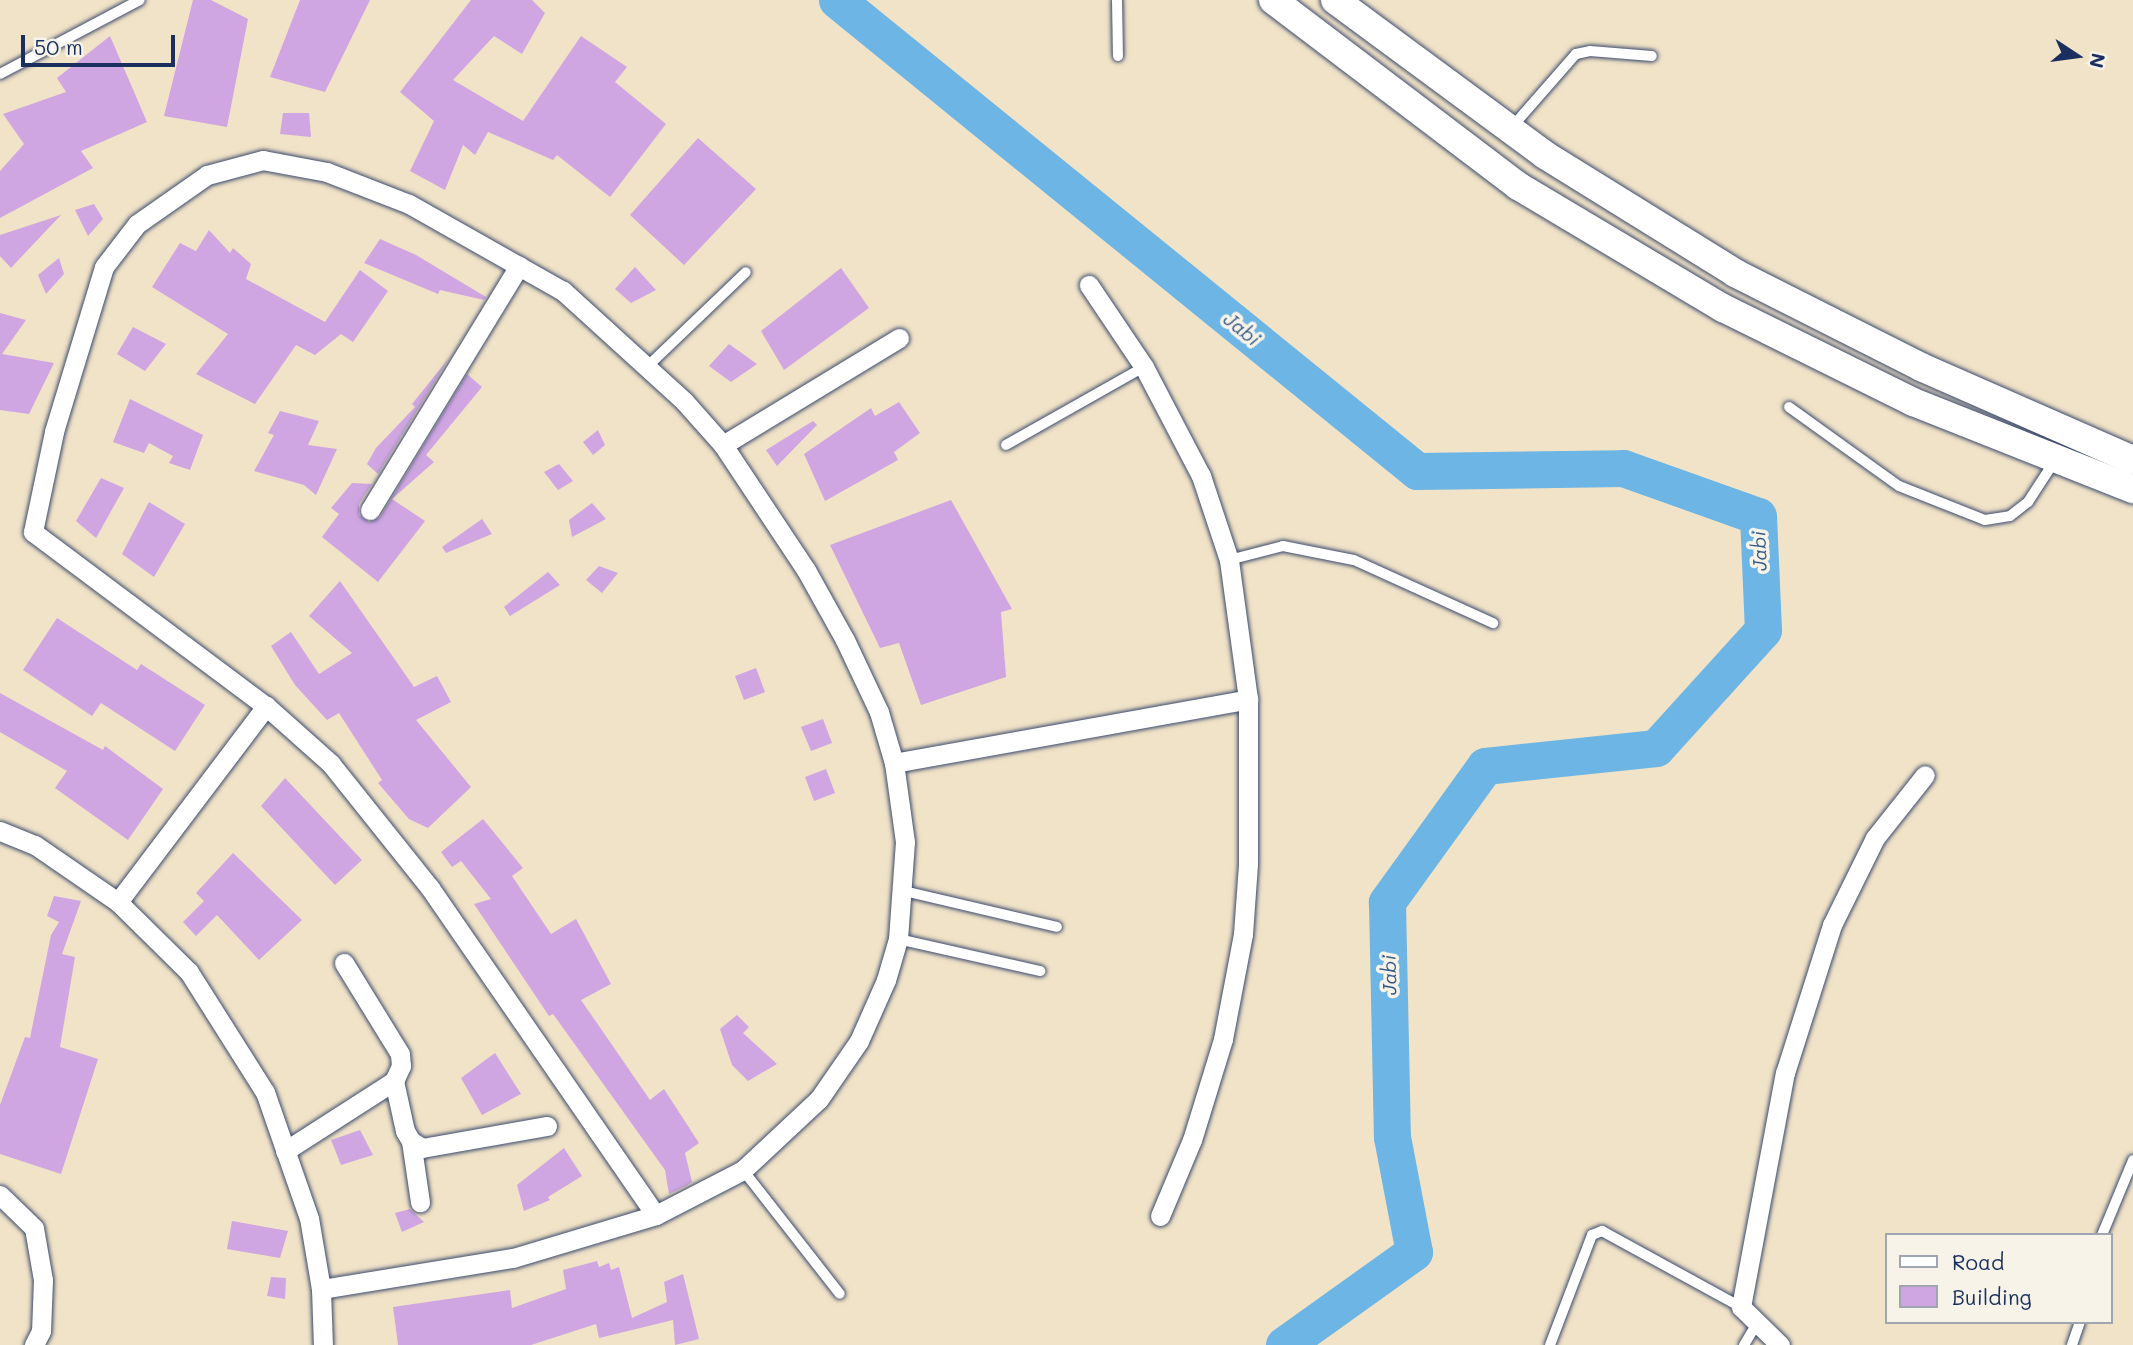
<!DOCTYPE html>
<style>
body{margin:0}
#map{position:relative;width:2133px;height:1345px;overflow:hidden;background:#f1e3c7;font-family:Mali,sans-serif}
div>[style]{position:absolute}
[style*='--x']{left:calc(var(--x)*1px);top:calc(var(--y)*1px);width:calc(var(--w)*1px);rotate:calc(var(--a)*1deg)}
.river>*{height:37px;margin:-18.5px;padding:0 18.5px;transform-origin:18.5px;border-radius:18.5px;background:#6cb5e4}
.building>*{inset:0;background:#cfa6e1}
.roads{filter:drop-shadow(0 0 2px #3b4a6e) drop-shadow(0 0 2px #3b4a6e)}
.service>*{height:10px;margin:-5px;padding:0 5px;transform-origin:5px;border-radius:5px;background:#fff}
.minor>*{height:19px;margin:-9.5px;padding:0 9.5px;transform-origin:9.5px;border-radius:9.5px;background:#fff}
.secondary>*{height:28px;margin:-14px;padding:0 14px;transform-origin:14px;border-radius:14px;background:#fff}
span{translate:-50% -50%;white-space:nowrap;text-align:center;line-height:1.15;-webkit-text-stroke:7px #f7f3e8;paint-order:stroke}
.water-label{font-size:19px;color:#335786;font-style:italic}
.legend{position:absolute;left:1885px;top:1233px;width:228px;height:91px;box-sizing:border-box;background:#f7f3e8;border:2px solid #9fa5b1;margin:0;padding:9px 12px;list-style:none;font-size:21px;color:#1b2f5e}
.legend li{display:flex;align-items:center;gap:14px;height:35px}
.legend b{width:35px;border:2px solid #9fa5b1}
.north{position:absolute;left:2042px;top:21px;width:70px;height:70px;-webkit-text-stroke:5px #f7f3e8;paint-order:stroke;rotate:103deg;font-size:19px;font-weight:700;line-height:28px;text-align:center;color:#1b2f5e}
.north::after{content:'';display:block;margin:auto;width:24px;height:32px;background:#1b2f5e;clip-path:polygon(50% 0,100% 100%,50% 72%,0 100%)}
.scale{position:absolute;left:21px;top:35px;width:154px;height:32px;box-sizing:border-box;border:4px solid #1b2f5e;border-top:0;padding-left:9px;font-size:21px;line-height:24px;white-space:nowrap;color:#1b2f5e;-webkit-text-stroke:5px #f7f3e8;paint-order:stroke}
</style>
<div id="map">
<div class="river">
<i style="--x:837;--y:0;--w:747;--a:39.08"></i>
<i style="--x:1417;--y:471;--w:206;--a:-0.8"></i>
<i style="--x:1623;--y:468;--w:143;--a:19.6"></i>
<i style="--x:1758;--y:516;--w:114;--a:87.5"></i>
<i style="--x:1763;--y:630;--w:159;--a:132.2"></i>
<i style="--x:1656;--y:748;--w:172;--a:174"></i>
<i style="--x:1485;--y:766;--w:168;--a:125.8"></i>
<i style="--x:1387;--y:902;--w:235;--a:88.8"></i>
<i style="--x:1392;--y:1137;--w:117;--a:79.2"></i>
<i style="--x:1414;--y:1252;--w:160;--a:144.4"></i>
</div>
<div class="building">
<i style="clip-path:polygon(193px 0,211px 0,248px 19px,227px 127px,164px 116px)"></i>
<i style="clip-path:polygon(300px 0,370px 0,325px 92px,270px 77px)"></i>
<i style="clip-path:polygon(471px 0,532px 0,545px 13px,522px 54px,494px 36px,453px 80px,523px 121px,581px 36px,627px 67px,615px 82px,666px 124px,610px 197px,557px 155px,553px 160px,488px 132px,475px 155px,463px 145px,445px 190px,410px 171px,434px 121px,400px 92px)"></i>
<i style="clip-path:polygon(110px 36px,147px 122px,81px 151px,93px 168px,0 218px,0 171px,24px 144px,3px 114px,66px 92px,57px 78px)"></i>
<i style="clip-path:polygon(283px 113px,309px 113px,311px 137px,280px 134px)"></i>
<i style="clip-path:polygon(698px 138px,756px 189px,684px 265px,630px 215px)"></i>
<i style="clip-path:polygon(94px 204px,103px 219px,88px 236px,75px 210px)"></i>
<i style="clip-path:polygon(61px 215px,25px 253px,11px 268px,0 256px,0 235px)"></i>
<i style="clip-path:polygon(209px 230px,230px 253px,233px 248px,251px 264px,246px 279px,325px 322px,360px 270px,388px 291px,353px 342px,341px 334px,315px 355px,296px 345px,255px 404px,196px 374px,228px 334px,152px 287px,180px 243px,196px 251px)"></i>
<i style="clip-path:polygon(380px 239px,416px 255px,486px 297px,484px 300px,440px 290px,438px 294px,364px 263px)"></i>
<i style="clip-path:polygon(59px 258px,64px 274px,46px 294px,38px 275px)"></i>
<i style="clip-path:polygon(635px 267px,656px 290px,631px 303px,615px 289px)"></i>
<i style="clip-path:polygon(841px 268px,869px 308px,784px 370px,761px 331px)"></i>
<i style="clip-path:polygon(0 313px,26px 320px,2px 354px,54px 363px,29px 414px,0 410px)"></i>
<i style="clip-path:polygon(133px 327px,166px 344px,145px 371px,117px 354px)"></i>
<i style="clip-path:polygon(729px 344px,757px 364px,731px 382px,709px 366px)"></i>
<i style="clip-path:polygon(449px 358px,378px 474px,367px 464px,376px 448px,415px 407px,412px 404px)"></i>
<i style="clip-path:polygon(467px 374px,482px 387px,426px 455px,434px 462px,392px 499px,425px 521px,378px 582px,322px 537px,339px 514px,331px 508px,352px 483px,372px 484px,359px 504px,359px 515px,369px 522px,380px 517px)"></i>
<i style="clip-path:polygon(130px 399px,203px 435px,190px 470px,169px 463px,173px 456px,149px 443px,144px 453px,113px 442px)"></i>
<i style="clip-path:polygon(899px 402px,920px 433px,894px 452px,898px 460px,825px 501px,804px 454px,871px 408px,875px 416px)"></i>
<i style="clip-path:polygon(280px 411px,319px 421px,308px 445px,337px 449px,316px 495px,304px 485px,254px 471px,274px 435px,268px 433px)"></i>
<i style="clip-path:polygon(813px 421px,817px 425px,777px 466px,766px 450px)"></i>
<i style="clip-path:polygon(598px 430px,605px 445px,593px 455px,583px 442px)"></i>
<i style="clip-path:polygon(559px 464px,573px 481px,558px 490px,544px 472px)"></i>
<i style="clip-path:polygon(101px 478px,124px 488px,96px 538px,76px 521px)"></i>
<i style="clip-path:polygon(951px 500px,1012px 609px,1001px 612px,1006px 677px,921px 705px,899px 643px,880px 648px,830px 545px)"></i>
<i style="clip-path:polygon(149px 502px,185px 524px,154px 577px,122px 554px)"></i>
<i style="clip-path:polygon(592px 503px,606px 519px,572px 537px,569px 520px)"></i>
<i style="clip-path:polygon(482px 519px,492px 534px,446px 553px,442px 547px)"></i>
<i style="clip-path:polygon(599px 566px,618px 573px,602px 593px,586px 580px)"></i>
<i style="clip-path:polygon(548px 572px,560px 585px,510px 616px,504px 607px)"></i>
<i style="clip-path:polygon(340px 581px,414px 687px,437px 676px,451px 702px,416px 720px,471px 787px,428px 828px,409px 819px,378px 783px,382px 780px,339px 713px,327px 720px,295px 685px,271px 646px,291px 632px,319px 674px,352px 653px,309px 616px)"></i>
<i style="clip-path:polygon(57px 618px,137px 670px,141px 664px,205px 705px,175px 751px,101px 703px,92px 716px,23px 670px)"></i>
<i style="clip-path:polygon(756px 668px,765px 692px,744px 700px,735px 676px)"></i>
<i style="clip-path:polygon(0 693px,103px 750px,105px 746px,163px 789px,128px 840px,55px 788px,67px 771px,0 732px)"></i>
<i style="clip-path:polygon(823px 719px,832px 743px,811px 751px,801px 727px)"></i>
<i style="clip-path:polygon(826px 769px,835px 793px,814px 801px,805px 777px)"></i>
<i style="clip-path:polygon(285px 778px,362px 860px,335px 885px,261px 806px)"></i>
<i style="clip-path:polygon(483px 819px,523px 868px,512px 876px,551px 934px,576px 919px,611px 984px,581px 1000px,650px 1100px,664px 1089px,699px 1143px,685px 1153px,692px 1182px,686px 1186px,669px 1194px,665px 1170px,553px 1014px,549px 1016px,474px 904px,491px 899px,461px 861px,452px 867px,441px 852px)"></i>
<i style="clip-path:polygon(233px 853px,302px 920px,259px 960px,217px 915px,196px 936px,183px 922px,204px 901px,196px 893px)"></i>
<i style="clip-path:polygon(54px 896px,81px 901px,62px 954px,75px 957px,60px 1047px,98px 1059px,61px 1174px,0 1154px,0 1105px,25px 1037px,30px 1038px,51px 935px,59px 922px,47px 916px)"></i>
<i style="clip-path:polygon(737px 1015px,749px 1027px,743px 1033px,777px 1064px,748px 1081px,732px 1065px,720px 1029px)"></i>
<i style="clip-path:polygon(495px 1053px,521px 1094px,482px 1115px,461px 1078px)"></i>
<i style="clip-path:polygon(360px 1130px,373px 1155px,341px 1165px,331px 1140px)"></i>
<i style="clip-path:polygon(564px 1148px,582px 1176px,548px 1197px,550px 1200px,524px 1211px,517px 1185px)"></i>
<i style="clip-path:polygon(410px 1209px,424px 1222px,402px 1232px,395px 1213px)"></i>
<i style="clip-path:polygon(232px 1221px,288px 1231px,280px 1258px,227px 1249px)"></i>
<i style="clip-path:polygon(597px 1261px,599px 1267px,609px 1263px,611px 1270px,619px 1267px,632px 1318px,667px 1302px,664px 1282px,683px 1274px,699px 1339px,675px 1345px,673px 1320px,599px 1338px,596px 1324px,531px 1345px,398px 1345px,393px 1307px,510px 1290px,512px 1308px,566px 1289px,563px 1270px)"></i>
<i style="clip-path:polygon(271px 1277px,286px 1278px,285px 1299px,267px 1296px)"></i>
</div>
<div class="roads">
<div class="service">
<i style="--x:1117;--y:0;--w:56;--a:89"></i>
<i style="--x:0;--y:74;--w:158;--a:-27.9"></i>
<i style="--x:1512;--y:127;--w:97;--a:-48.8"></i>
<i style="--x:1576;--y:54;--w:14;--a:-12"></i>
<i style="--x:1590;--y:51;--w:62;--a:4.6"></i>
<i style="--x:649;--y:365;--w:134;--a:-43.8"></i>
<i style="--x:1789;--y:407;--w:135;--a:35.7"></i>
<i style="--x:1899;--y:486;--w:92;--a:21.6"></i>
<i style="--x:1985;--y:520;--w:25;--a:-9"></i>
<i style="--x:2010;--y:516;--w:23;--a:-38"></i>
<i style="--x:2028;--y:502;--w:48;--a:-57"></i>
<i style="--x:1006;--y:445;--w:159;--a:-29.5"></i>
<i style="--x:1229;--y:560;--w:56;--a:-14.5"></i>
<i style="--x:1283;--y:546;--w:72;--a:11.2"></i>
<i style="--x:1354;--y:560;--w:153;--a:24.4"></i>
<i style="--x:904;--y:891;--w:157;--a:13.2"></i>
<i style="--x:898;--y:939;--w:146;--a:12.7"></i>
<i style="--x:743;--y:1170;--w:157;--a:52"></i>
<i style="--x:2102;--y:1235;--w:81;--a:-67.5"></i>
<i style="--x:1550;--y:1345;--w:118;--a:-69.1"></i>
<i style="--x:1592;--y:1235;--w:11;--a:-22"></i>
<i style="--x:1602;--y:1231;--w:158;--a:28.7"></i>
<i style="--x:1744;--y:1345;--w:26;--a:-59"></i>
<i style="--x:2072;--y:1345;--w:24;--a:-71"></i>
</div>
<div class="minor">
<i style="--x:723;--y:445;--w:206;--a:-31.3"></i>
<i style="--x:370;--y:510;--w:286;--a:-58.6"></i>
<i style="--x:894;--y:763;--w:360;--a:-10.2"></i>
<i style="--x:1248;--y:699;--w:140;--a:-97.8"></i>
<i style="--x:1229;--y:560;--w:89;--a:-108.4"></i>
<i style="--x:1201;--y:476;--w:123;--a:-117.6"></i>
<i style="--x:1144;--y:367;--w:99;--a:-123.9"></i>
<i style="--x:0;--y:831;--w:38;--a:22"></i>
<i style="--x:35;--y:845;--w:101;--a:34.5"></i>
<i style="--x:118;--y:902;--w:100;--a:44.6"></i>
<i style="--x:189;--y:972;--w:142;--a:57.7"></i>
<i style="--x:265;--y:1092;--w:133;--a:70.8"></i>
<i style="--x:309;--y:1218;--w:72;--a:80.4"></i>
<i style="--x:321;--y:1289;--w:56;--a:88"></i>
<i style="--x:118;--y:902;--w:246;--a:-52.9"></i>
<i style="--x:394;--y:1081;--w:51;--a:77.6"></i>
<i style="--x:405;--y:1131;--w:12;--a:59"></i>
<i style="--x:411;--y:1141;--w:13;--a:32"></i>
<i style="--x:422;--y:1148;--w:127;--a:-10"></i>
<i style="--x:411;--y:1141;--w:62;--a:81.6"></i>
<i style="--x:285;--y:1151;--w:130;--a:-32.7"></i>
<i style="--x:394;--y:1081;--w:17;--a:-65"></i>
<i style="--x:401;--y:1066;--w:12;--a:-95"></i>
<i style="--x:400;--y:1054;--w:107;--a:-121.6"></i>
<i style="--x:0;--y:1195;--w:47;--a:44.1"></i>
<i style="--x:34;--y:1228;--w:53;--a:80.2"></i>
<i style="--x:43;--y:1280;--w:51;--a:92.2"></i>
<i style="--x:41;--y:1331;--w:16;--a:117"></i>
<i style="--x:1160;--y:1216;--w:82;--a:-67.2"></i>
<i style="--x:1192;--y:1140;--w:106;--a:-72.9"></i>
<i style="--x:1223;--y:1039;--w:107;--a:-79.2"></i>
<i style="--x:1243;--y:934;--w:70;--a:-85.9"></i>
<i style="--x:1248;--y:864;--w:165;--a:-90"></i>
<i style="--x:321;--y:1289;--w:194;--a:-9.2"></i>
<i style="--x:513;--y:1258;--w:149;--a:-16.7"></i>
<i style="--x:656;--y:1215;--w:98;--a:-27.3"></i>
<i style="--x:743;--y:1170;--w:104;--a:-43.1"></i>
<i style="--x:819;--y:1099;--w:70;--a:-55.4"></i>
<i style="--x:859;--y:1041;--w:67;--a:-66.1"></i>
<i style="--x:886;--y:980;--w:43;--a:-73.7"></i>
<i style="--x:898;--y:939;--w:97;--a:-85.9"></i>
<i style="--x:905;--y:842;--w:80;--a:-97.9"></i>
<i style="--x:894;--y:763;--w:53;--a:-106.4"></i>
<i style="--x:879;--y:712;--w:80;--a:-115.3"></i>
<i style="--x:845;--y:640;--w:80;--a:-119.1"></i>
<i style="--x:806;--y:570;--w:150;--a:-123.6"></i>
<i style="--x:723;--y:445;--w:59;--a:-131.6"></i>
<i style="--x:684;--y:401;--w:164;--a:-137.7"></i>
<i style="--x:563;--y:291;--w:177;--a:-150.5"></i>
<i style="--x:409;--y:204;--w:88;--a:-158.7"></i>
<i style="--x:327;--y:172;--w:65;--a:-169.4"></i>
<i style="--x:263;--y:160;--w:58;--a:165"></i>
<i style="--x:207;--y:175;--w:85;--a:145"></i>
<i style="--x:137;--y:224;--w:54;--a:127.5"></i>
<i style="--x:104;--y:267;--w:172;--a:106.9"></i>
<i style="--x:54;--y:432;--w:102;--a:101.9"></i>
<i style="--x:33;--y:532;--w:291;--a:36.8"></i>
<i style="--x:266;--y:706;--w:87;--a:41.7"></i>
<i style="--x:331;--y:764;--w:159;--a:51.4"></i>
<i style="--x:430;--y:888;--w:397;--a:55.4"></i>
<i style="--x:1780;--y:1345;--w:54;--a:-135.7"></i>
<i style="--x:1741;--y:1307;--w:238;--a:-79.4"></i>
<i style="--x:1785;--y:1073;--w:155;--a:-72.4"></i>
<i style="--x:1832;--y:925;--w:97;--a:-63.7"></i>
<i style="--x:1875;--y:838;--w:80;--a:-51.6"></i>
</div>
<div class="secondary">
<i style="--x:1273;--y:0;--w:308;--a:37.2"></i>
<i style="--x:1518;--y:186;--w:239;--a:30.8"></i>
<i style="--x:1723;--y:308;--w:212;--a:26.3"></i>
<i style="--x:1913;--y:402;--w:237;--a:21.6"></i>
<i style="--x:1335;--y:0;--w:261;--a:36.4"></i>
<i style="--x:1545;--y:155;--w:224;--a:31.8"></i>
<i style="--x:1735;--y:273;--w:208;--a:26.8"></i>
<i style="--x:1921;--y:367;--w:232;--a:23.7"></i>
</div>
</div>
<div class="water-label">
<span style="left:1242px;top:329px;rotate:39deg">Jabi</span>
<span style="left:1759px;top:551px;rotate:-92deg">Jabi</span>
<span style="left:1389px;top:975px;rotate:-91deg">Jabi</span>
</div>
<ul class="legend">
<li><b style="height:9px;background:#fff"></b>Road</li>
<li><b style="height:19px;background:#cfa6e1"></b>Building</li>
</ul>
<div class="north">N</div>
<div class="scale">50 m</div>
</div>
